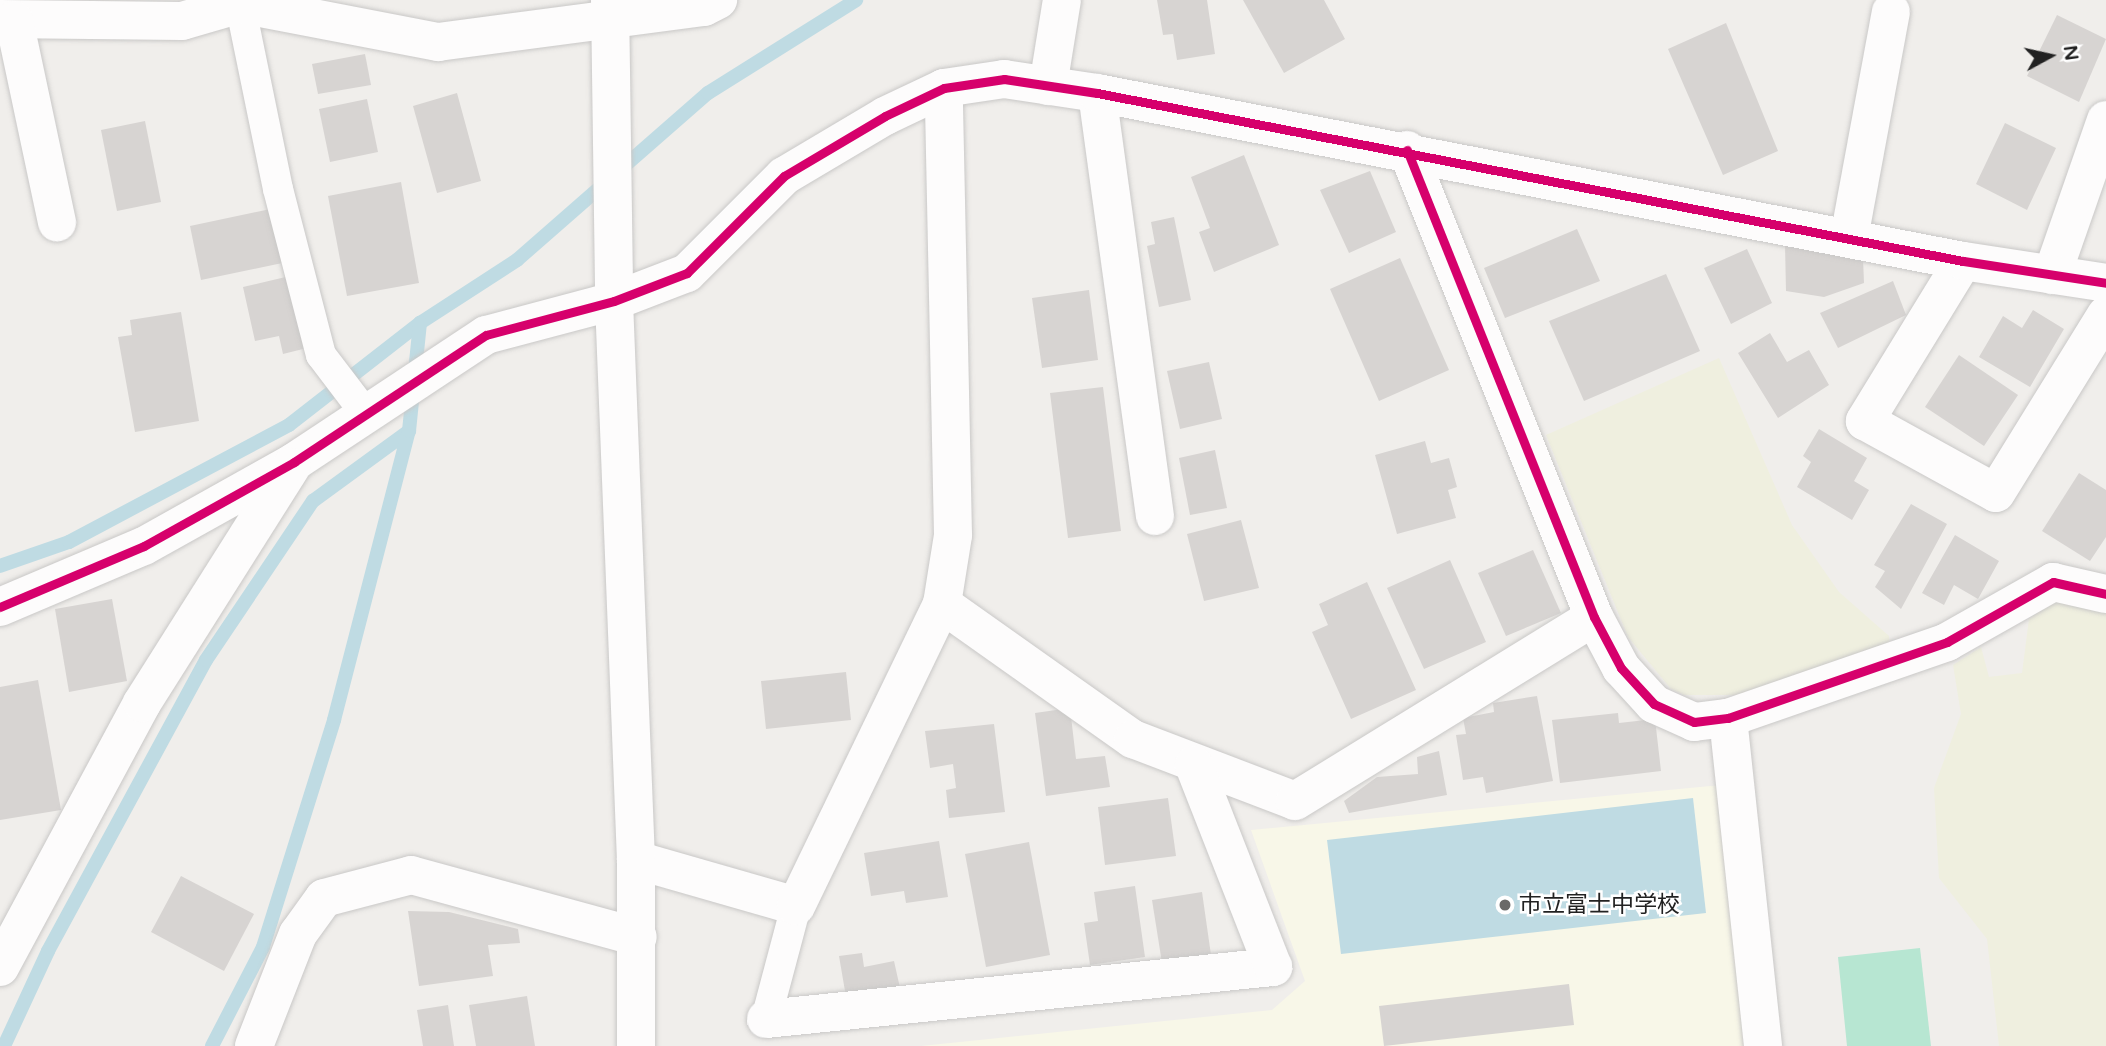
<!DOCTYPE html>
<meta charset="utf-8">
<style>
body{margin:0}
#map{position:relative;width:2106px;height:1046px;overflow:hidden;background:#f0eeeb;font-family:"Varela Round","Noto Sans JP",sans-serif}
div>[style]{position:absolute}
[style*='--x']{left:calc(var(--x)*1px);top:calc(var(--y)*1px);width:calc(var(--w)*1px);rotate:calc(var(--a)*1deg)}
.education>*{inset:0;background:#f8f7e8}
.farmland>*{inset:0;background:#efefdf}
.pitch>*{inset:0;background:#b7e6d2}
.water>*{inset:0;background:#bfdbe3}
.stream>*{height:14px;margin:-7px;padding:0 7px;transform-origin:7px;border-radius:7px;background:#bfdbe3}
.building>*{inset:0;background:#d7d4d2}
.roads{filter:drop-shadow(0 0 2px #c9c8c7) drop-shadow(0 0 2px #c9c8c7)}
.service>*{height:30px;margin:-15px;padding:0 15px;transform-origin:15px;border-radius:15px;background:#fdfcfc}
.minor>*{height:38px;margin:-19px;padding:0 19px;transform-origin:19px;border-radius:19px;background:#fdfcfc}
.tertiary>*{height:38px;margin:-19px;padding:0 19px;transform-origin:19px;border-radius:19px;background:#fdfcfc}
.cycleway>*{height:9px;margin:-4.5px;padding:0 4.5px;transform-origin:4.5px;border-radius:4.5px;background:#d6006c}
.dots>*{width:19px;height:19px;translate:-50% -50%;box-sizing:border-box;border:4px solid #fff;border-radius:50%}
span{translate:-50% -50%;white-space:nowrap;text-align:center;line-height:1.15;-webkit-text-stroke:5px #fff;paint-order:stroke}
.poi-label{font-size:23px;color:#222}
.left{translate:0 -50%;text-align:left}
.north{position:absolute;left:2015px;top:21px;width:70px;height:70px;-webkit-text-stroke:5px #fff;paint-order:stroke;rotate:82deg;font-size:19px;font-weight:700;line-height:28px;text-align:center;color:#222}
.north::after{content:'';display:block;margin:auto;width:24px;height:32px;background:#222;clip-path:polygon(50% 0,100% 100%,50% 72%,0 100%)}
</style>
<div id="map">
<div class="education">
<i style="clip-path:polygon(1721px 785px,1745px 1046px,921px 1046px,1272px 1010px,1305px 981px,1251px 830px)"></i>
</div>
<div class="farmland">
<i style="clip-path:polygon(1719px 358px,1792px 525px,1839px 592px,1889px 636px,1890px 653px,1762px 695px,1684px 695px,1671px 689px,1628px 637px,1546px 435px)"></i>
<i style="clip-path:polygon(2054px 601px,2106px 613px,2106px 1046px,1999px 1046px,1987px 939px,1939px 878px,1934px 788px,1961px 714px,1953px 665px,1981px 647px,1989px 677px,2022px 673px,2029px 619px)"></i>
</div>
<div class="pitch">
<i style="clip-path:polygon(1920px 948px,1931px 1046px,1847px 1046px,1838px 957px)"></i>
</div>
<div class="water">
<i style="clip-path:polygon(1693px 798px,1706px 913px,1341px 954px,1327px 840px)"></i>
</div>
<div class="stream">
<i style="--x:0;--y:566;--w:73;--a:-19.2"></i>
<i style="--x:69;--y:542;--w:249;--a:-28"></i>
<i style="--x:289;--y:425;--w:166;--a:-37.9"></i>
<i style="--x:420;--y:323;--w:116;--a:-33"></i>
<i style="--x:517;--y:260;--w:254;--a:-41.2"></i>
<i style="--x:708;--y:93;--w:175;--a:-32.1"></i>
<i style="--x:4;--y:1046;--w:105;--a:-65.1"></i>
<i style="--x:48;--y:951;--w:331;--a:-61.5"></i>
<i style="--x:206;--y:660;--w:192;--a:-56.1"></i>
<i style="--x:313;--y:501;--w:119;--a:-36.1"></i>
<i style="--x:212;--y:1046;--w:111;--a:-62.7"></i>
<i style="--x:263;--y:947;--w:238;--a:-72.6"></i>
<i style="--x:334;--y:720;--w:299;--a:-75.5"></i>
<i style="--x:409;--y:431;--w:109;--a:-84.2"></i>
</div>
<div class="building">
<i style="clip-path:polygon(1157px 0,1207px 0,1215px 54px,1177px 60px,1173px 34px,1163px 35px)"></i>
<i style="clip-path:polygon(1243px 0,1324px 0,1345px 39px,1284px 73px)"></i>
<i style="clip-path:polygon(2057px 15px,2106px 39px,2079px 102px,2027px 76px)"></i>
<i style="clip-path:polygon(1726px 23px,1778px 151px,1723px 175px,1668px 49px)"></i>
<i style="clip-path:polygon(365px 54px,371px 85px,318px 94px,312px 64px)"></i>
<i style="clip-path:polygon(457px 93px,481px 181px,437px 193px,413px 106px)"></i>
<i style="clip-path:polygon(367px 99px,378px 152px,330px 162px,319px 109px)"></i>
<i style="clip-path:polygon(145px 121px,161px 202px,117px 211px,101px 130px)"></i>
<i style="clip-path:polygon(2005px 123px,2056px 148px,2027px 210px,1976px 184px)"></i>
<i style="clip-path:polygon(1244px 155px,1279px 245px,1214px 272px,1199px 232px,1210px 228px,1191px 177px)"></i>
<i style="clip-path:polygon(1370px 171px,1396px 232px,1349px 253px,1320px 190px)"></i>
<i style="clip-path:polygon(401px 182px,419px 283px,347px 296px,328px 196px)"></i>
<i style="clip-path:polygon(275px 208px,287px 262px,201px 280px,190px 226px)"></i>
<i style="clip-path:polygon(1174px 217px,1191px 300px,1159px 307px,1147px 246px,1155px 244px,1151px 222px)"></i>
<i style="clip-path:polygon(1577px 229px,1600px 281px,1505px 318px,1484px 268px)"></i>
<i style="clip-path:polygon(1785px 245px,1863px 258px,1864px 283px,1824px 297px,1786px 291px)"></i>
<i style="clip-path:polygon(1747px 249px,1772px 303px,1731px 324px,1704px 268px)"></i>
<i style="clip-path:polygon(1400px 258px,1449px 370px,1379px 401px,1330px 289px)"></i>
<i style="clip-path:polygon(1666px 274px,1700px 351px,1584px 401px,1549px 321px)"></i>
<i style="clip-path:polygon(294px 275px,311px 347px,283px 354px,279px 336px,255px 341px,243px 287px)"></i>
<i style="clip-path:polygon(1893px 281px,1906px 315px,1838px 348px,1820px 313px)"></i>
<i style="clip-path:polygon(1089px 290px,1098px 360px,1042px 368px,1032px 298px)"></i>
<i style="clip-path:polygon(2033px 310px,2064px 329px,2030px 387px,1979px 357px,2003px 316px,2022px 328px)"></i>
<i style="clip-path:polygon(181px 312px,199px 421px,135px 432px,118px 337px,132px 335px,130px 320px)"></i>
<i style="clip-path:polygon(1770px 333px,1787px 362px,1809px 350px,1829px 385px,1778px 418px,1738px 353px)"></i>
<i style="clip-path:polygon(1959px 355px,2018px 395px,1984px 446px,1925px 407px)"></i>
<i style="clip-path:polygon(1209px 362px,1222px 419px,1180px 429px,1167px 371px)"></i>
<i style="clip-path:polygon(1103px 387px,1121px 531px,1068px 538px,1050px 393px)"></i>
<i style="clip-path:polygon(1819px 429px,1867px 458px,1854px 481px,1869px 490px,1852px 520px,1797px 487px,1811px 462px,1803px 456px)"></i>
<i style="clip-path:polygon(1425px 441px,1431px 463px,1449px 458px,1457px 487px,1448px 490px,1456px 518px,1397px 534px,1375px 455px)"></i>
<i style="clip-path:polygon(1215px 450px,1227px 508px,1190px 515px,1179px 458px)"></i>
<i style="clip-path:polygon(2079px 473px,2106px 490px,2106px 537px,2090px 561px,2042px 531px)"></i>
<i style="clip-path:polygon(1911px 504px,1947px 524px,1901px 609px,1875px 587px,1885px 571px,1874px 565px)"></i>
<i style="clip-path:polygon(1241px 520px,1259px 588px,1204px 601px,1187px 534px)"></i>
<i style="clip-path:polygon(1955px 535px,1999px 561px,1978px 599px,1954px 585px,1944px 605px,1922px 593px)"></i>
<i style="clip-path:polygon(1533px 550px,1561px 613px,1506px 636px,1478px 573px)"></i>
<i style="clip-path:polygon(1450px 560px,1486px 642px,1424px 669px,1387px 588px)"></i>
<i style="clip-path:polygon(1367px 582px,1416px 690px,1351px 719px,1312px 632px,1328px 625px,1319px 604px)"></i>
<i style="clip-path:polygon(112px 599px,127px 681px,69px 692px,55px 609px)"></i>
<i style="clip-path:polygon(846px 672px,851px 720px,766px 729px,761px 681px)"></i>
<i style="clip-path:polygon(38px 680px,61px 810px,0 820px,0 687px)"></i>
<i style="clip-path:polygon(1537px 696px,1553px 781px,1486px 793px,1483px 777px,1463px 780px,1456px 735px,1466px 734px,1463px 718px,1494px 712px,1493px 703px)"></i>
<i style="clip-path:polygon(1070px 708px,1076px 759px,1105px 756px,1110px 787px,1046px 796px,1035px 713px)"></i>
<i style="clip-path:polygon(1618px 713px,1619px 723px,1655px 719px,1661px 771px,1560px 783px,1552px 720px)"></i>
<i style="clip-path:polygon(994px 724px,1005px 812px,949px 818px,946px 790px,956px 788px,953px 764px,930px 768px,925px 731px)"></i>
<i style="clip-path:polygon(1439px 751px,1447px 795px,1349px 813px,1344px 801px,1377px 777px,1418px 774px,1417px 757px)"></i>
<i style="clip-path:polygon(1168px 798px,1176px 856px,1105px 865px,1098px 807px)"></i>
<i style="clip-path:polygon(939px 841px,948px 897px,906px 903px,904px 891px,871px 896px,864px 853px)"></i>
<i style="clip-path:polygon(1029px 842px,1050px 955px,986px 967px,965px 854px)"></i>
<i style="clip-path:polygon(181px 876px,254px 914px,224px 971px,151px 932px)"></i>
<i style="clip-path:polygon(1135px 886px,1145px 957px,1090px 965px,1084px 923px,1098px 921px,1094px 892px)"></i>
<i style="clip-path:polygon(1202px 892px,1211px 955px,1162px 963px,1152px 900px)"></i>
<i style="clip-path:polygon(408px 911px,449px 912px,518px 929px,520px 943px,488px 945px,493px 976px,419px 986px)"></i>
<i style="clip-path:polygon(862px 953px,864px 967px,894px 961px,900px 988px,846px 997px,839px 956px)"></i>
<i style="clip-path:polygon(1569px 984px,1574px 1025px,1384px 1046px,1379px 1006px)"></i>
<i style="clip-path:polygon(527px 996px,535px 1046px,476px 1046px,469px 1005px)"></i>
<i style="clip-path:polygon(448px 1005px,454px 1046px,423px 1046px,417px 1010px)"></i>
</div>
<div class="roads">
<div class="service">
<i style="--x:240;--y:4;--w:189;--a:78.4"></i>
<i style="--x:278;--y:189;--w:171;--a:75.5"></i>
<i style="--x:321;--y:355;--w:74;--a:52.7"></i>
<i style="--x:766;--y:1019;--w:117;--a:-75.1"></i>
</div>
<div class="minor">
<i style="--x:0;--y:19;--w:182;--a:0.6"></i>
<i style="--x:182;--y:21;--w:60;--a:-16.3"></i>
<i style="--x:240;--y:4;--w:202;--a:10.9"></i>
<i style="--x:438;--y:42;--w:268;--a:-7.5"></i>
<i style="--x:704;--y:7;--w:16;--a:-27"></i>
<i style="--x:14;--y:20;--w:207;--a:78"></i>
<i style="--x:1048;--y:86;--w:87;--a:-80.8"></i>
<i style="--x:1097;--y:93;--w:427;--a:82.2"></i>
<i style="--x:1407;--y:150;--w:503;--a:68.18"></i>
<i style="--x:1594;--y:617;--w:58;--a:62.1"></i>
<i style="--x:1621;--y:668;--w:49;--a:47.5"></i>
<i style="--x:1654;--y:704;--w:44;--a:24.2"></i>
<i style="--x:1694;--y:722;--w:34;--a:-7"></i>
<i style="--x:1728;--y:718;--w:232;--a:-19.1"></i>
<i style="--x:1947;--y:642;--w:122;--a:-29.5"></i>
<i style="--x:2053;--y:582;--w:54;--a:12.8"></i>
<i style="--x:1849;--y:238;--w:230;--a:-79.5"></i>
<i style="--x:1963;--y:261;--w:188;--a:121.5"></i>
<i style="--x:1865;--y:421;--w:149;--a:28.8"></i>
<i style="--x:1996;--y:493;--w:209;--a:-58.3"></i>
<i style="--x:2052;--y:275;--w:164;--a:-70.8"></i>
<i style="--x:942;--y:604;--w:234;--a:35.3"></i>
<i style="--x:1133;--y:739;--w:173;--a:20.9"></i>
<i style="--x:1295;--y:801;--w:351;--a:-31.6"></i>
<i style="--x:0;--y:607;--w:156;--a:-23"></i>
<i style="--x:144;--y:546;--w:172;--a:-29.2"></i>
<i style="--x:294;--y:462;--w:230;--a:-33.5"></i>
<i style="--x:486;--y:335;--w:132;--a:-14.9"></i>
<i style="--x:614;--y:301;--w:78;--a:-21"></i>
<i style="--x:687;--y:273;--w:137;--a:-45"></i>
<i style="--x:784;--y:176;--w:117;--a:-30.7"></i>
<i style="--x:885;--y:116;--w:65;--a:-25.4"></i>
<i style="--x:944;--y:88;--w:61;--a:-8.5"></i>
<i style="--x:1004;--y:79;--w:94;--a:8.6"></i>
<i style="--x:1097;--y:93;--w:882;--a:10.98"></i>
<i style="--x:1963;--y:261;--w:145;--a:8.7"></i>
<i style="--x:1728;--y:718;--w:330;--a:83.9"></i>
<i style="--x:636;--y:860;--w:166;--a:16"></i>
<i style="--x:796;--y:906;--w:335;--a:-64.2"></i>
<i style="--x:942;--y:604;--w:70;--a:-80.9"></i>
<i style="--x:953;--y:535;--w:447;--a:-91.2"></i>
<i style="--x:0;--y:967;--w:300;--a:-61.7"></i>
<i style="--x:142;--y:703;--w:279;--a:-57.7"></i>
<i style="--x:766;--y:1019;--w:510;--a:-5.86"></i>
<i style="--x:1273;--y:967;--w:217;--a:-111.4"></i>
<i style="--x:254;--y:1046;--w:120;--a:-68.6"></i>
<i style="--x:298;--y:934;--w:44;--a:-54.2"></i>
<i style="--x:324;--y:898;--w:90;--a:-14.8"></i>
<i style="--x:411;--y:875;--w:235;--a:15.3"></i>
</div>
<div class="tertiary">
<i style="--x:610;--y:0;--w:301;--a:89.2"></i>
<i style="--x:614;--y:301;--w:559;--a:87.75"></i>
<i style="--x:636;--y:860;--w:186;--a:90"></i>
</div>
</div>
<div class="cycleway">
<i style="--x:1407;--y:150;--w:503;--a:68.18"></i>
<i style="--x:1594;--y:617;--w:58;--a:62.1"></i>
<i style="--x:1621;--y:668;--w:49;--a:47.5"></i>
<i style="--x:1654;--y:704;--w:44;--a:24.2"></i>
<i style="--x:1694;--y:722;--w:34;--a:-7"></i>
<i style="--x:1728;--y:718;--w:232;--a:-19.1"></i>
<i style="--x:1947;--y:642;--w:122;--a:-29.5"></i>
<i style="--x:2053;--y:582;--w:54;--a:12.8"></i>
<i style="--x:0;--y:607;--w:156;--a:-23"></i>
<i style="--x:144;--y:546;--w:172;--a:-29.2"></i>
<i style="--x:294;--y:462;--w:230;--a:-33.5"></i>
<i style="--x:486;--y:335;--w:132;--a:-14.9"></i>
<i style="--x:614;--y:301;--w:78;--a:-21"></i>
<i style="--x:687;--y:273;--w:137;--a:-45"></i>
<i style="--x:784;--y:176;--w:117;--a:-30.7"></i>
<i style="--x:885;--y:116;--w:65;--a:-25.4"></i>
<i style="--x:944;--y:88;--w:61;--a:-8.5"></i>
<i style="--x:1004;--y:79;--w:94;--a:8.6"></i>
<i style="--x:1097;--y:93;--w:882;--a:10.98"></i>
<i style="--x:1963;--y:261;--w:145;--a:8.7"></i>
</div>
<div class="dots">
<i style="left:1505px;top:905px;background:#6a6968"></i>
</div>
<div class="poi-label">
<span class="left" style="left:1519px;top:905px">市立富士中学校</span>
</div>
<div class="north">N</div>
</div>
